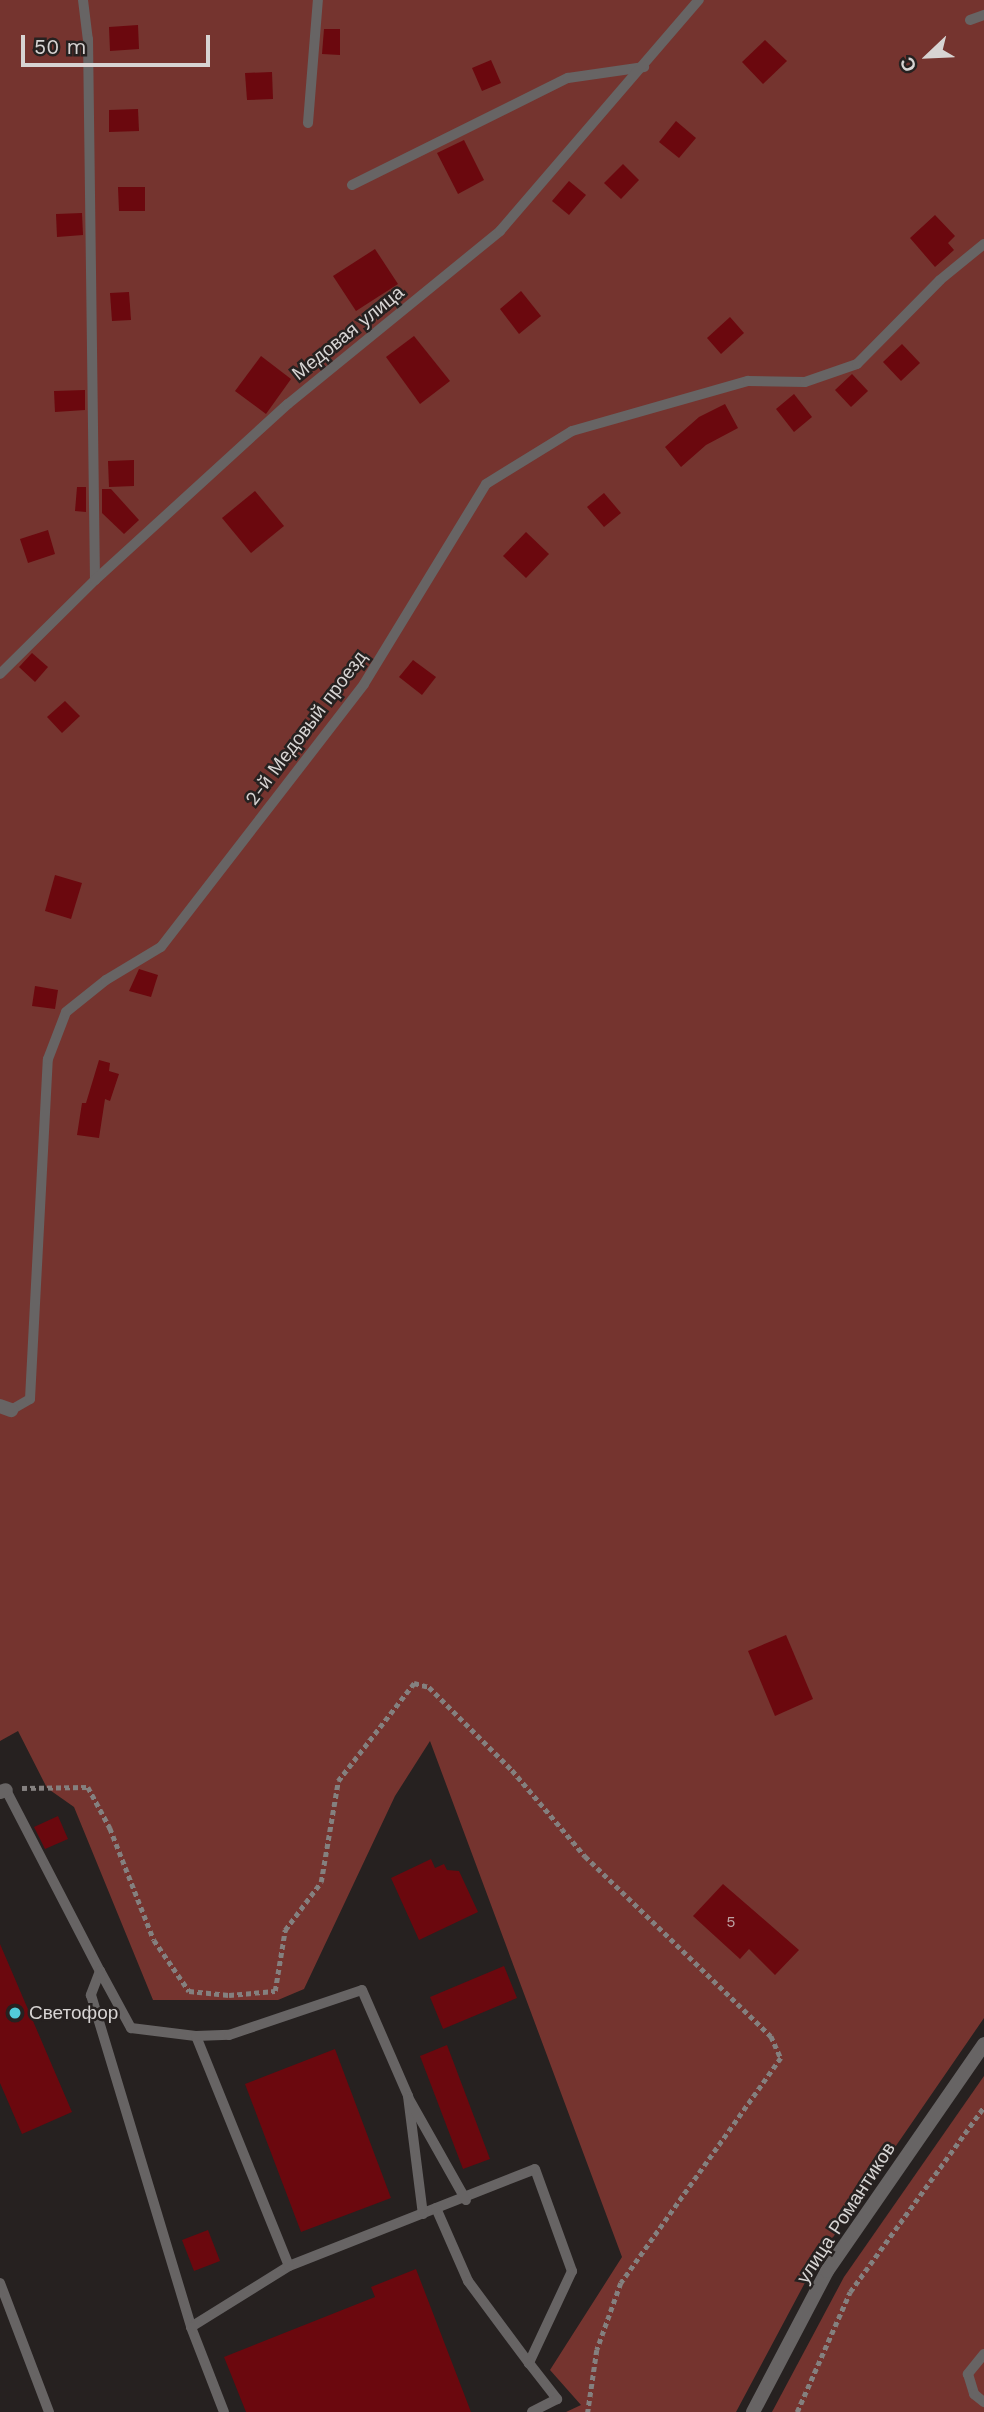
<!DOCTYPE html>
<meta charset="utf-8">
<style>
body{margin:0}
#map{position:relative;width:984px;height:2412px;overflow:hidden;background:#262120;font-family:"Work Sans",sans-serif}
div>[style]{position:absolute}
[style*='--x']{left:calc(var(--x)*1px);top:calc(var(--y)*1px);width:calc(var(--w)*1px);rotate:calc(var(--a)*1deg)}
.green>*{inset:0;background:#75342f}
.building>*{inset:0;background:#6b080e}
.path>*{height:4.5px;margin-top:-2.25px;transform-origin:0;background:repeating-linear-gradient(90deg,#84807f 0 5px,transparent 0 8.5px)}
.service>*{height:10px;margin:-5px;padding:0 5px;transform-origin:5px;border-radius:5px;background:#676464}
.minor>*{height:14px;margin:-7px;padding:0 7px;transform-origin:7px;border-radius:7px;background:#676464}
.dots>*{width:19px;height:19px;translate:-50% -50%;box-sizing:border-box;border:4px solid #262120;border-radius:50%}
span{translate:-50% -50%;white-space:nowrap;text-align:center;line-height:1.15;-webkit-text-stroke:5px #262120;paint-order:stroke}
.number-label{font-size:16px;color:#bca1a2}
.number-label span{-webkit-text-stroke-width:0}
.street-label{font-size:19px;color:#d7d4d3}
.poi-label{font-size:19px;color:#d7d4d3}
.left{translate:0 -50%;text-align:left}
.north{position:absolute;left:893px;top:21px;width:70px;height:70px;-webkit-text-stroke:5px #262120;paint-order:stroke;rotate:247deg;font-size:19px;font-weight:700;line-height:28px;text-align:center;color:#d7d4d3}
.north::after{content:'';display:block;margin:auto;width:24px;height:32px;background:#d7d4d3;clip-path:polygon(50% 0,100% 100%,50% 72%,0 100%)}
.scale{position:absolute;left:21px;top:35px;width:189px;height:32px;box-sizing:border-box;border:4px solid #d7d4d3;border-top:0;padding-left:9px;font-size:21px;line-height:24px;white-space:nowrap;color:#d7d4d3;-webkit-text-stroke:5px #262120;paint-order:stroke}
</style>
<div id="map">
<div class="green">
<i style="clip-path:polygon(0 0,984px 0,984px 2018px,816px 2262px,736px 2412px,566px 2412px,581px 2405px,550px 2370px,622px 2257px,430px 1741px,395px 1796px,304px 1989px,278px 2000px,153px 2000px,74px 1807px,47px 1788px,18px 1731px,0 1741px)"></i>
<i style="clip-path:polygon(984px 2076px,984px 2412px,772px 2412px,844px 2277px)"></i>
</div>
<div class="building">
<i style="clip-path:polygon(138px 25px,139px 49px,110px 51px,109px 27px)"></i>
<i style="clip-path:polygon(324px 29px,340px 29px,340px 55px,322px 54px)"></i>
<i style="clip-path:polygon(765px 40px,787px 61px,763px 84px,742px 62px)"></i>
<i style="clip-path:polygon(491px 60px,501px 83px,482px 91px,472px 68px)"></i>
<i style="clip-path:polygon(272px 72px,273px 99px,247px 100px,245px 73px)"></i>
<i style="clip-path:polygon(138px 109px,139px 131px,109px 132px,109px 110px)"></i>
<i style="clip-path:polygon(676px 121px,696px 138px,679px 158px,659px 142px)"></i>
<i style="clip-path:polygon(464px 140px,484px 180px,458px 194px,437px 153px)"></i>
<i style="clip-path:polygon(623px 164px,639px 180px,621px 199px,604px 183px)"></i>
<i style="clip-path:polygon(569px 181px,586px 195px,569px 215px,552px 201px)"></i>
<i style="clip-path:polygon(118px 187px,145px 187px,145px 211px,119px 211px)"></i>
<i style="clip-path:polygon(82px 213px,83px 235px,57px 237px,56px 214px)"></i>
<i style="clip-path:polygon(935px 215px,955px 236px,948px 243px,954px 250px,935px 267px,910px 238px)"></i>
<i style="clip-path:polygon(375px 249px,398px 284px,356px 311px,333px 276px)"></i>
<i style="clip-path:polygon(521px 291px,541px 316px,519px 334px,500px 309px)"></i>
<i style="clip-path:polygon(129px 292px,131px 320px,112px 321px,110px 293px)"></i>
<i style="clip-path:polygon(730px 317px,744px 333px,721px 354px,707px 338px)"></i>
<i style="clip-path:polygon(414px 336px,450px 381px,420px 404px,386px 357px)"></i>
<i style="clip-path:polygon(902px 344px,920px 363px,901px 381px,883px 362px)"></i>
<i style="clip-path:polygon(261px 356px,291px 379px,266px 414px,235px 391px)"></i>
<i style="clip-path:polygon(852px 374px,868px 391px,851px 407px,835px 390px)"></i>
<i style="clip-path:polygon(85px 390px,85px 410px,55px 412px,54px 391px)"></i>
<i style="clip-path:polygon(794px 394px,812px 417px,794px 432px,776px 409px)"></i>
<i style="clip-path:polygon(725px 404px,738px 428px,706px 445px,681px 467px,665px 447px,699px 417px)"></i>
<i style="clip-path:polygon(134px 460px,134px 486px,109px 487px,108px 461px)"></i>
<i style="clip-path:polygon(77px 487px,86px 487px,86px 512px,75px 511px)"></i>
<i style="clip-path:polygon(102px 489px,111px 489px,139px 520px,124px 534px,102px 513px)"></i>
<i style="clip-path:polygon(255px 491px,284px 526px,251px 553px,222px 518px)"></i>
<i style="clip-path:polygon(604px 493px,621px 513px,604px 527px,587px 507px)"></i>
<i style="clip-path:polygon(48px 530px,55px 554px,28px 563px,20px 539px)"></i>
<i style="clip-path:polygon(526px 532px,549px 554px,526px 578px,503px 556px)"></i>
<i style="clip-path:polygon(32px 653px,48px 667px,35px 682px,19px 667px)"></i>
<i style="clip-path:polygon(413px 660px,436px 677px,422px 695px,399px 677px)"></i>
<i style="clip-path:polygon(65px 701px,80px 716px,62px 733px,47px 717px)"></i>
<i style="clip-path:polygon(55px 875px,82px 883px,71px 919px,45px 911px)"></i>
<i style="clip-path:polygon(139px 969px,158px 975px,151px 997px,129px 991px)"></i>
<i style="clip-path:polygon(35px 986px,58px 990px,55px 1009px,32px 1006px)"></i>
<i style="clip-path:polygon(99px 1060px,110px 1063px,109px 1071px,119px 1074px,110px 1101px,105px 1099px,99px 1138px,77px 1135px,82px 1103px,86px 1103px)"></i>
<i style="clip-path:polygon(786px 1635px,813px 1699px,775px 1716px,748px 1651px)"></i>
<i style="clip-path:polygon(58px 1816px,68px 1839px,45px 1849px,34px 1827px)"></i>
<i style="clip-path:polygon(431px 1859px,435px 1868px,444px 1864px,447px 1870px,459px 1871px,478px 1912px,419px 1940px,391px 1878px)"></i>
<i style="clip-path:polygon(723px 1884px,799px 1950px,775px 1975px,749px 1949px,740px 1959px,693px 1916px)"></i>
<i style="clip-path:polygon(0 1944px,72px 2112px,22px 2134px,0 2083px)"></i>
<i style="clip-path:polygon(504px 1966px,517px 1998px,443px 2029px,430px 1997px)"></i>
<i style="clip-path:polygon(447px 2045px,490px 2159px,463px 2169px,420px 2056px)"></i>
<i style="clip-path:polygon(335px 2049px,391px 2198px,301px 2232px,245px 2084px)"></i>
<i style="clip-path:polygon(208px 2230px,220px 2261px,194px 2271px,182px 2240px)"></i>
<i style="clip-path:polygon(416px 2269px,471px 2412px,246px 2412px,224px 2357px,375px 2297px,371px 2287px)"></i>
</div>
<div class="path">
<i style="--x:22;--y:1788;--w:66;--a:-0.9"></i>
<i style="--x:88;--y:1787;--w:47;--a:61.8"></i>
<i style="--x:110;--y:1828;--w:120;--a:68.6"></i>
<i style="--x:154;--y:1940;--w:62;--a:55.5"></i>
<i style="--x:189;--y:1991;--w:40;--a:5.7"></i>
<i style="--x:229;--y:1995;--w:46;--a:-5"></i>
<i style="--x:275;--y:1991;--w:62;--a:-80.7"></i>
<i style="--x:285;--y:1930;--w:60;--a:-53.1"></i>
<i style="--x:321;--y:1882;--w:102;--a:-80.4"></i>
<i style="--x:338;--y:1781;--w:124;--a:-52.2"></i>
<i style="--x:414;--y:1683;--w:16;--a:15"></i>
<i style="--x:429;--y:1687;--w:117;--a:45"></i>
<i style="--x:512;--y:1770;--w:113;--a:49.7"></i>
<i style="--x:585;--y:1856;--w:259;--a:44.1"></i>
<i style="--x:771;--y:2036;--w:24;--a:66"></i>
<i style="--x:781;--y:2058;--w:276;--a:125.4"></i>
<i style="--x:621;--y:2283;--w:71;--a:109.7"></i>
<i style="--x:597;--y:2350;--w:63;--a:98.3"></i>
<i style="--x:797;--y:2412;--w:131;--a:-66.2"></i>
<i style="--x:850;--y:2292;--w:228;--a:-54.1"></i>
</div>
<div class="service">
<i style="--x:83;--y:0;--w:39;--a:83"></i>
<i style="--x:88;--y:39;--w:541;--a:89.26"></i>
<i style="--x:970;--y:20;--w:15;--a:-20"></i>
<i style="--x:308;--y:123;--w:123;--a:-85.4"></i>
<i style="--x:352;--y:185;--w:241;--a:-26.4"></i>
<i style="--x:568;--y:78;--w:77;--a:-8.2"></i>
<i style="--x:0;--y:674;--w:134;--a:-44.7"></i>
<i style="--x:95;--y:580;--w:261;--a:-42.4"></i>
<i style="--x:288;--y:404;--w:274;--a:-39.2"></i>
<i style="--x:500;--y:231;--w:305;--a:-49.3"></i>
<i style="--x:11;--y:1410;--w:22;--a:-30"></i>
<i style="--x:30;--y:1399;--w:340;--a:-87"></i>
<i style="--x:48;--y:1059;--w:50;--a:-69"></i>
<i style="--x:66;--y:1012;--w:51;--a:-38.7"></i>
<i style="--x:106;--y:980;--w:64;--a:-31"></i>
<i style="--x:161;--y:947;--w:332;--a:-52.3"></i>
<i style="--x:364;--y:684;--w:234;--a:-58.6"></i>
<i style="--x:486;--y:484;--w:101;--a:-31.6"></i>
<i style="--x:572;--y:431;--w:183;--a:-15.9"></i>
<i style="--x:748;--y:381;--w:57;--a:1"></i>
<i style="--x:805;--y:382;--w:55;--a:-19.1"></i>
<i style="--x:857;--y:364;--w:118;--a:-45.3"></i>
<i style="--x:940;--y:280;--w:57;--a:-39.3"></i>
<i style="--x:6;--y:1790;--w:204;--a:62.6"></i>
<i style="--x:100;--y:1971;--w:26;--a:111"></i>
<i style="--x:91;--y:1995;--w:347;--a:73.2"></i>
<i style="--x:191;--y:2327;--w:115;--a:-31.9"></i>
<i style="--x:289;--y:2266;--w:264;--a:-21.5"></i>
<i style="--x:535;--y:2169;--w:109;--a:70.1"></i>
<i style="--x:572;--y:2271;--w:102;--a:115.1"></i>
<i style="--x:529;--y:2363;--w:46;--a:52.1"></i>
<i style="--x:557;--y:2399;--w:28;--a:153"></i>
<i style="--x:100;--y:1971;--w:65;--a:61.5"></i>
<i style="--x:131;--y:2028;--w:65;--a:7"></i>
<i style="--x:196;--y:2036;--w:248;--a:68"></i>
<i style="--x:196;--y:2036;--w:33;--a:-2"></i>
<i style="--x:229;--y:2035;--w:140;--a:-18.7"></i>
<i style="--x:362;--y:1990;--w:116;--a:66.5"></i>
<i style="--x:408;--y:2096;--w:119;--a:82.8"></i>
<i style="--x:409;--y:2099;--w:116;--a:60.6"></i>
<i style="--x:436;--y:2208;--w:80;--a:66.3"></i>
<i style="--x:468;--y:2281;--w:102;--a:53.4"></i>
<i style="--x:0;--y:2283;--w:138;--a:69.2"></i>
<i style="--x:191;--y:2327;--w:91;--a:68.8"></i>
<i style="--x:984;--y:2354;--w:26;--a:129"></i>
<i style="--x:968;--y:2374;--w:21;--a:73"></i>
<i style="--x:974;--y:2394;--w:13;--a:39"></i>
</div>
<div class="minor">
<i style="--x:0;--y:1406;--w:12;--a:20"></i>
<i style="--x:0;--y:1792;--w:6;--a:-18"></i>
<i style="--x:753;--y:2412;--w:159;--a:-62.3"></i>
<i style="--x:827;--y:2271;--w:276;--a:-55.3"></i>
</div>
<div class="dots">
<i style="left:15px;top:2013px;background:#52cbd9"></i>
</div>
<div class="number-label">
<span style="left:731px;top:1922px">5</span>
</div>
<div class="street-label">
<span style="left:348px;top:333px;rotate:-39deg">Медовая улица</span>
<span style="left:306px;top:728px;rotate:-53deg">2-й Медовый проезд</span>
<span style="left:846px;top:2213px;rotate:-57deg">улица Романтиков</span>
</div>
<div class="poi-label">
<span class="left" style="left:29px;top:2013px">Светофор</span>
</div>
<div class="north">С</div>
<div class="scale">50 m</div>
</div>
